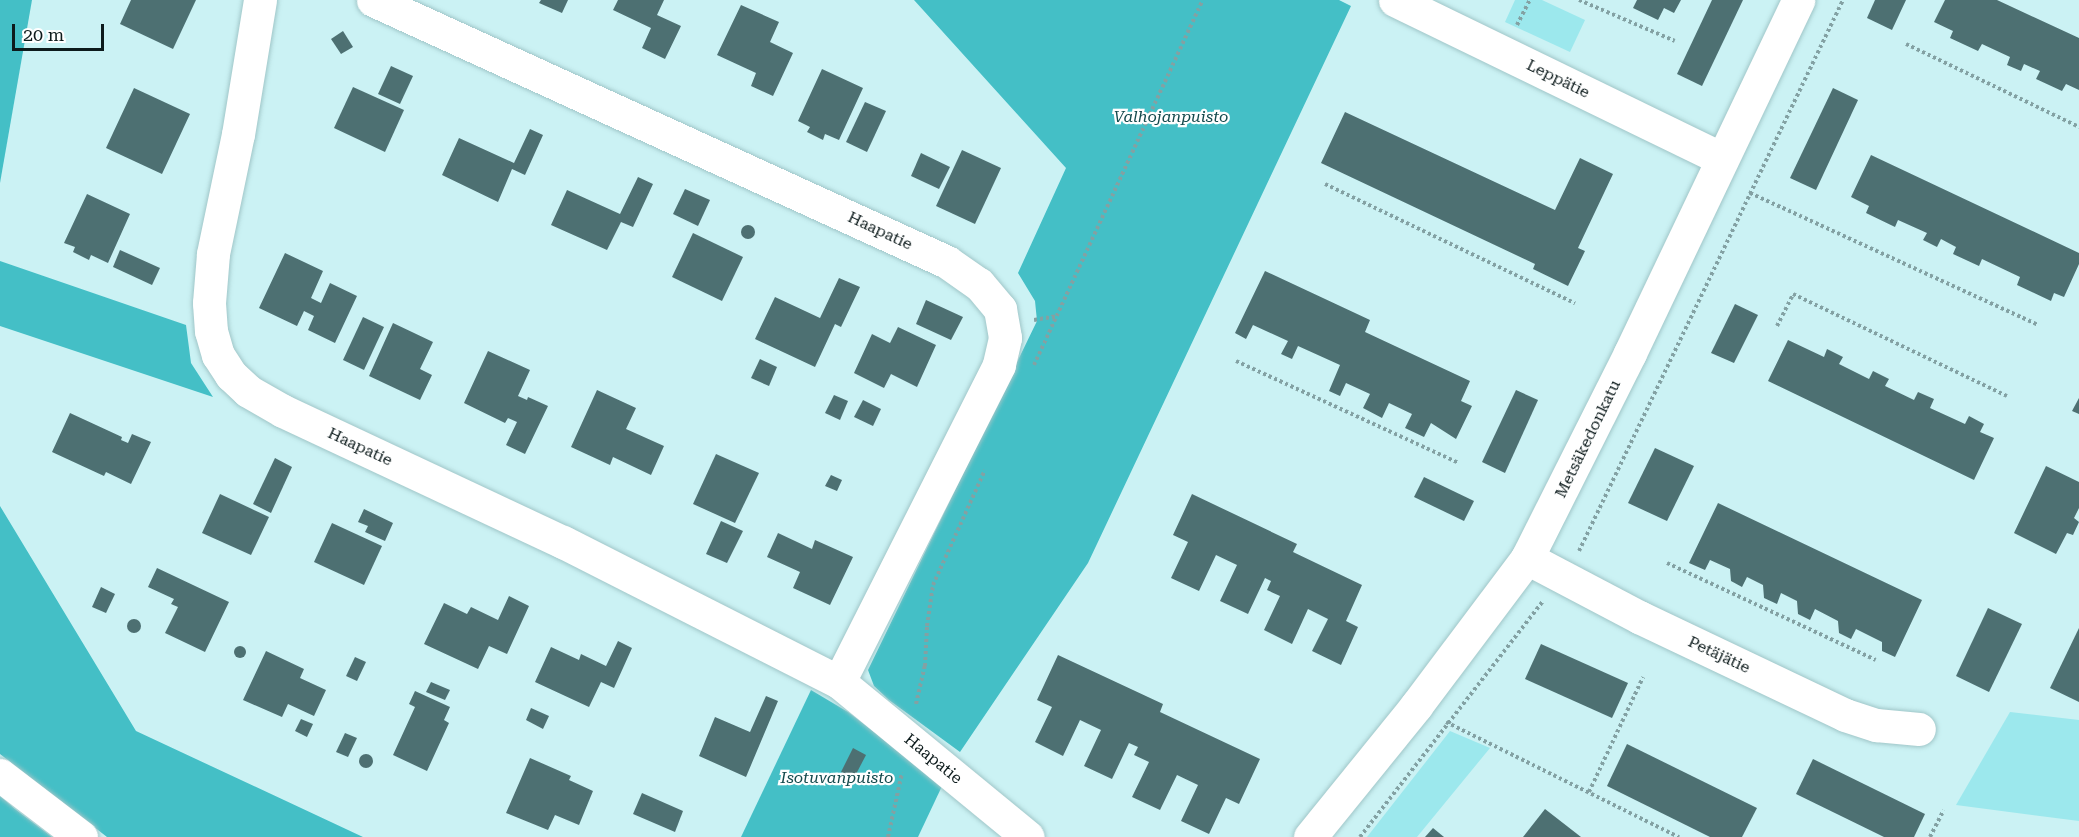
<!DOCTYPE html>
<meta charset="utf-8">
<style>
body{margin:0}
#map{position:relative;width:2079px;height:837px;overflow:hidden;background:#cbf2f4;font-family:"Roboto Serif",serif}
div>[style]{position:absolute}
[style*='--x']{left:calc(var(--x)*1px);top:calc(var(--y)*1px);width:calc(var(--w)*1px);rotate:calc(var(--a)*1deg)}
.green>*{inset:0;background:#9ce8ed}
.forest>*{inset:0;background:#44bfc6}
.building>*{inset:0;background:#4d7072}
.round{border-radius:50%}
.path>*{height:4px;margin-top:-2px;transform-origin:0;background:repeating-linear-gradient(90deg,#83a1a3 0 3px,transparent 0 6px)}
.roads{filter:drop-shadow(0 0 2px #a0c6c8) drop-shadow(0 0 2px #a0c6c8)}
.minor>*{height:33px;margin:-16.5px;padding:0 16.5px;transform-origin:16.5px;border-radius:16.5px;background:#fff}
span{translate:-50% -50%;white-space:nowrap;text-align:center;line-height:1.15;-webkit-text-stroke:4.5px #fff;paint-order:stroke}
.street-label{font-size:16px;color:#0d1b1c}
.park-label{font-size:16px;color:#144a4d;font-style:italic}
.scale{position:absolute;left:12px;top:24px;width:92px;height:27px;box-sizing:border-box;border:3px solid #0d1b1c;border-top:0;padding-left:8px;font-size:18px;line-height:21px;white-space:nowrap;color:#0d1b1c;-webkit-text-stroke:4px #fff;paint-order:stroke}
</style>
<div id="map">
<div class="green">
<i style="clip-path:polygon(1515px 0,1542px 0,1585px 20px,1570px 52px,1505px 22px)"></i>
<i style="clip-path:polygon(2010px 712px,2079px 720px,2079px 821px,1956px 805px)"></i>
<i style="clip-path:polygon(1450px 731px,1490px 748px,1417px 837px,1367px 837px)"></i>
</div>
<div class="forest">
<i style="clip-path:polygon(0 0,32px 0,0 183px)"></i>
<i style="clip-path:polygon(914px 0,1339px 0,1351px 6px,1088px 563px,960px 752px,889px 700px,874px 686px,868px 670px,1037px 321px,1035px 301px,1018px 273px,1066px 168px)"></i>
<i style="clip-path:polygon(0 261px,186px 325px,191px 363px,213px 397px,0 326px)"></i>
<i style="clip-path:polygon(0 506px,136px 731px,363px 837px,107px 837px,0 754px)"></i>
<i style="clip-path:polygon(811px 690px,848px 712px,943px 784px,918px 837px,741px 837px)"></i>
<i style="clip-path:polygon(0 796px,15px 809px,52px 837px,0 837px)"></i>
</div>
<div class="building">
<i style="clip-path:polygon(131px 0,196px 0,173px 49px,120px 24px)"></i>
<i style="clip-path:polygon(541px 0,568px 0,562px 13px,539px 3px)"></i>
<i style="clip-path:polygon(618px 0,664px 0,657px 15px,681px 26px,665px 59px,642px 48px,651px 28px,613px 10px)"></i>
<i style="clip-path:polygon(1637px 0,1681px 0,1674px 13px,1664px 8px,1658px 20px,1633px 8px)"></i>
<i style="clip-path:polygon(1712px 0,1743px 0,1702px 86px,1677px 74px)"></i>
<i style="clip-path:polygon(1875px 0,1906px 0,1892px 30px,1867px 18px)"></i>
<i style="clip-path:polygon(1945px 0,1997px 0,2079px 38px,2079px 90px,2066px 84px,2062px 91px,2036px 79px,2040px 71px,2024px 64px,2021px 71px,2007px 65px,2010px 57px,1982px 44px,1978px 51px,1950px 38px,1953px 31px,1934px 22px)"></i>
<i style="clip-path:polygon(741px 5px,779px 22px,770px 42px,793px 53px,773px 96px,751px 86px,756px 73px,717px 55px)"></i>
<i style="clip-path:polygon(343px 31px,353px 47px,341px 54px,331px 39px)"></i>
<i style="clip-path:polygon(391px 66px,413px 76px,400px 104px,378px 94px)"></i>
<i style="clip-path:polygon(822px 69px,863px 88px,839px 140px,825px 134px,823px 140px,807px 132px,810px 127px,798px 121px)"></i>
<i style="clip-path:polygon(353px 87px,404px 110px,385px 152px,334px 128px)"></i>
<i style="clip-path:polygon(134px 88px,190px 114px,162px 174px,106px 148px)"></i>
<i style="clip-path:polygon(1833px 88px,1858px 100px,1816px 190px,1790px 178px)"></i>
<i style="clip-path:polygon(865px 102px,886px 111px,867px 152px,846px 142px)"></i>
<i style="clip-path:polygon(1345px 112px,1555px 210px,1580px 158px,1613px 174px,1578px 248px,1585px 251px,1568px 286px,1533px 269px,1535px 264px,1321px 163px)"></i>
<i style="clip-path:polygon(530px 129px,543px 135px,525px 175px,512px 169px,498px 202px,442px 175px,459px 138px,514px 163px)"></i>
<i style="clip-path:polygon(962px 150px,1001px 168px,975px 224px,936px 206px)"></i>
<i style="clip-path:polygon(921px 153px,950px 167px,939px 189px,911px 176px)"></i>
<i style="clip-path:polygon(1871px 155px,2079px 253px,2079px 264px,2064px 297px,2054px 293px,2051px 301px,2017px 285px,2020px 277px,1982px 259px,1979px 266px,1953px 254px,1956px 247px,1941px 239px,1937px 247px,1923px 240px,1927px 233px,1898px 220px,1895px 227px,1866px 213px,1869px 206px,1851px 197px)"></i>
<i style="clip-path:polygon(638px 177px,653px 184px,633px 227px,621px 222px,607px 250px,551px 225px,567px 190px,620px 214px)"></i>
<i style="clip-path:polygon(685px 189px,710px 200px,698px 226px,673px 214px)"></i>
<i style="clip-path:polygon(87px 194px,130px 214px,108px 263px,91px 255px,89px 260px,73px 252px,75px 247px,64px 243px)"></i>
<i class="round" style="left:741px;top:225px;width:14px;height:14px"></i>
<i style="clip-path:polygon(693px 233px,743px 257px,722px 301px,672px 277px)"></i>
<i style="clip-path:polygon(120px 250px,160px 268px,152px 285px,113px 267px)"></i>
<i style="clip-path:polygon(285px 253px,323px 271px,311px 298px,321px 303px,330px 283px,357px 296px,335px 343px,308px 330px,314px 316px,304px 311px,297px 326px,259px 308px)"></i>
<i style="clip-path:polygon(1265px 271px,1370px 320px,1365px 332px,1470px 381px,1461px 401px,1472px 406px,1456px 439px,1431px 423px,1424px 437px,1405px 428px,1412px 414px,1389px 403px,1382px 418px,1363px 408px,1370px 394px,1346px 383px,1340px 396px,1329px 391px,1340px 365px,1298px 346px,1292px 359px,1281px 354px,1288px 341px,1253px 325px,1246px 339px,1235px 333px)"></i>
<i style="clip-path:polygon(839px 278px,860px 287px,841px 327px,835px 324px,815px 367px,755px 339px,775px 297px,820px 318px)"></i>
<i style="clip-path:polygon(926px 300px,963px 317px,951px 340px,916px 324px)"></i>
<i style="clip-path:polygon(1735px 304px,1758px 315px,1734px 363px,1711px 353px)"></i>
<i style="clip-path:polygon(363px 317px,384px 327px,364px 370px,343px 360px)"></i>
<i style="clip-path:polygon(393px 323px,433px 342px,420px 369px,432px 375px,420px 400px,369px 376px)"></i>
<i style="clip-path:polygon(898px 327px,936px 345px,917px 387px,891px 374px,884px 388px,854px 373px,872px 334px,890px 343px)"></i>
<i style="clip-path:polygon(1788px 340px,1824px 357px,1827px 349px,1843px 357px,1839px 364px,1869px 379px,1873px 371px,1889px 379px,1885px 386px,1914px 400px,1918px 392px,1934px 399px,1930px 408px,1965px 424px,1969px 416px,1984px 424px,1980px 432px,1994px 438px,1974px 480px,1768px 381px)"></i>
<i style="clip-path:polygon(488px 351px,530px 370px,518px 396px,527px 400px,528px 397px,548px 406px,525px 454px,506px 445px,517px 422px,508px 418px,505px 423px,464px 403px)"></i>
<i style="clip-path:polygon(760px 359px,777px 367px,769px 386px,751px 378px)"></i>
<i style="clip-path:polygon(597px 390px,636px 408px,626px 429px,664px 446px,651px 475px,613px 457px,610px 465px,571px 447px)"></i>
<i style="clip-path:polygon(1516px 390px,1538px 400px,1505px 473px,1482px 462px)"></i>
<i style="clip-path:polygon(834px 395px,848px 401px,840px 420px,825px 413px)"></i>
<i style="clip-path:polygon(2079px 398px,2079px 414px,2072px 411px)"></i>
<i style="clip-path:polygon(863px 400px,881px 409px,873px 426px,854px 417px)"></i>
<i style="clip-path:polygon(70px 413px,122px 437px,121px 440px,128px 443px,132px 434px,151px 442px,131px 484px,106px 472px,104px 476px,52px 452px)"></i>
<i style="clip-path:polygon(1655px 448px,1694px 466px,1667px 521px,1628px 503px)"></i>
<i style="clip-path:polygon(716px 454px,759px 473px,735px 523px,693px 504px)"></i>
<i style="clip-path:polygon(275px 458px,292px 467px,271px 513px,253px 504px)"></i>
<i style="clip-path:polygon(2046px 466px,2079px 482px,2079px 508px,2074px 518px,2079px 522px,2073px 535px,2067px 533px,2056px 554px,2014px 533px)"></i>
<i style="clip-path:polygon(831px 475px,842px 480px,837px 491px,825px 486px)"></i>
<i style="clip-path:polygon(1424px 477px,1474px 501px,1464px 521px,1414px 497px)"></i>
<i style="clip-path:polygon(220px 494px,269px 517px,251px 555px,202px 533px)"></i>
<i style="clip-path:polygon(1192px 494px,1297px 544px,1293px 552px,1362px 585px,1346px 621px,1358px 627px,1341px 665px,1312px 651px,1328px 619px,1308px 609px,1292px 644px,1264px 630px,1280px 596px,1267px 590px,1271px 581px,1265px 578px,1248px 614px,1220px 601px,1237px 565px,1216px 555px,1199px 591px,1171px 578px,1188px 542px,1173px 535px)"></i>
<i style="clip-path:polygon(1718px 503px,1922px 600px,1895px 657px,1882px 651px,1882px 642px,1856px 629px,1851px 639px,1839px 633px,1838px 621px,1815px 609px,1810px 620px,1798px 614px,1797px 601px,1781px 593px,1777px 604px,1764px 598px,1763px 585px,1747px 577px,1742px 587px,1731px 581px,1730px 569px,1710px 560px,1705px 570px,1689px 563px)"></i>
<i style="clip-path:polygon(364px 509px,393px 523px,385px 541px,365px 532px,368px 526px,358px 522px)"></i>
<i style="clip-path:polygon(721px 521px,743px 531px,727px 563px,706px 554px)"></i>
<i style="clip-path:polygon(332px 523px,382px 546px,364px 585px,314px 562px)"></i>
<i style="clip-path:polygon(778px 533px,812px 549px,815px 540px,853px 557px,830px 605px,793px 588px,800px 572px,767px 557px)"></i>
<i style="clip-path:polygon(157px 568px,229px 602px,205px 652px,165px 633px,178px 607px,171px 604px,174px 599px,148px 587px)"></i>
<i style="clip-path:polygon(101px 587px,115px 594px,106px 613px,92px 607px)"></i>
<i style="clip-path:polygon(509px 596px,529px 606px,507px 654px,489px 646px,478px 669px,424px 644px,444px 603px,467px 614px,471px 607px,498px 620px)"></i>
<i style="clip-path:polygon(1988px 608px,2022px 624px,1989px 692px,1956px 676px)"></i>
<i class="round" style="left:127px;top:619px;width:14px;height:14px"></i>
<i style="clip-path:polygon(2079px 628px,2079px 702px,2050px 688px)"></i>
<i style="clip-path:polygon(618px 641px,632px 648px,614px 688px,601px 682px,589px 707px,535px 682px,551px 647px,579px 660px,581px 654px,606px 666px)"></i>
<i style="clip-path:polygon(1541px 644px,1628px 683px,1612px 718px,1525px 679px)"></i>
<i class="round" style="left:234px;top:646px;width:12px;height:12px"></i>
<i style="clip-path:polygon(266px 651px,304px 669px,300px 678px,326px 690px,314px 716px,288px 704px,282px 717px,243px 700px)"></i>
<i style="clip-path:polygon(1058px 655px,1163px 704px,1160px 712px,1260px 759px,1239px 804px,1226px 798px,1209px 834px,1181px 821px,1198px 785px,1177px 775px,1160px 810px,1132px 797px,1149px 762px,1134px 755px,1138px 747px,1129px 743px,1112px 779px,1084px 766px,1101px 730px,1080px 720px,1063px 756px,1035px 742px,1052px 707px,1037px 700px)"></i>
<i style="clip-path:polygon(355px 657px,366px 662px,357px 681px,346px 676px)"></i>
<i style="clip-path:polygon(431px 682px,450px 690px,445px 700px,426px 692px)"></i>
<i style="clip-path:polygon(415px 691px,450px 707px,444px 720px,449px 723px,427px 771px,393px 755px,415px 707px,409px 704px)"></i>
<i style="clip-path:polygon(766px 696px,778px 701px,746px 777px,699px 756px,715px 717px,750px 732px)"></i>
<i style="clip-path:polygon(531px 708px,549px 716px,543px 729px,526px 720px)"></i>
<i style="clip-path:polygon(301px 719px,313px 724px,307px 737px,295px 731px)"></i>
<i style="clip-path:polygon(345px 733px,357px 738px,348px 757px,336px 752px)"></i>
<i style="clip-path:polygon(1627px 744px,1757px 808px,1742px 837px,1710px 837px,1607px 786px)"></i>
<i style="clip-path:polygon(853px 748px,866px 755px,854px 778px,841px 772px)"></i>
<i class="round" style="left:359px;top:754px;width:14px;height:14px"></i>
<i style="clip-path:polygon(530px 758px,571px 776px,569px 780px,593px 791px,579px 825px,555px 815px,548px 830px,506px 813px)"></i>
<i style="clip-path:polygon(1813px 759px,1925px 814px,1914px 837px,1884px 837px,1796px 794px)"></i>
<i style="clip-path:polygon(642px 793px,683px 811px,675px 832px,633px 814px)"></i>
<i style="clip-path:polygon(1545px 809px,1581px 837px,1523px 837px)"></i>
<i style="clip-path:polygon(1433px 828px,1444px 837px,1425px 837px)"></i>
</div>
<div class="path">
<i style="--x:1579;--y:0;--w:104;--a:23.1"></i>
<i style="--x:1517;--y:25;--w:28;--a:-63"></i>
<i style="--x:1906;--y:44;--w:192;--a:25.6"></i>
<i style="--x:1325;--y:184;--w:277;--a:25.5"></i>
<i style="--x:1750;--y:193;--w:317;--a:24.6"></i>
<i style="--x:1034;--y:320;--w:22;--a:-10"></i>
<i style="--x:1777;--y:326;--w:36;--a:-63"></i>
<i style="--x:1793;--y:294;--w:237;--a:25.5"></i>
<i style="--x:1236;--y:361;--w:245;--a:24.6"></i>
<i style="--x:1034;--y:365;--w:402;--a:-65.2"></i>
<i style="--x:1579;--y:551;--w:611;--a:-64.4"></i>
<i style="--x:1667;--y:563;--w:230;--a:24.9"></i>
<i style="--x:916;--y:704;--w:39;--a:-77"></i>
<i style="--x:925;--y:666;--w:40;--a:-87.1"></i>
<i style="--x:927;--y:626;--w:41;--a:-81.7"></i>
<i style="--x:933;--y:585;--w:126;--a:-65.7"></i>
<i style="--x:1446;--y:722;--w:260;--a:26.3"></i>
<i style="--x:1589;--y:792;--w:127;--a:-64.8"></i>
<i style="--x:888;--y:837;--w:66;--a:-77.7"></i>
<i style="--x:1360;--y:837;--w:299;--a:-52.2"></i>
<i style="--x:1930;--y:837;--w:30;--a:-63"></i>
</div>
<div class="roads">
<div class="minor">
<i style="--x:260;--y:0;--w:136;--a:99.3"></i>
<i style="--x:238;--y:134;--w:123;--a:101.8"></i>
<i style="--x:213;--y:254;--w:49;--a:94.7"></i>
<i style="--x:209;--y:303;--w:28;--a:86"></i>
<i style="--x:211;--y:331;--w:25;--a:74"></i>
<i style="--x:218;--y:355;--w:24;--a:57"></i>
<i style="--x:231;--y:375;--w:23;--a:43"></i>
<i style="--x:248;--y:391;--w:40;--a:29.7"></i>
<i style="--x:283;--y:411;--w:309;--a:25.1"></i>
<i style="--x:563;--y:542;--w:309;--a:26.9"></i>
<i style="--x:839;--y:682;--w:244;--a:39.4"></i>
<i style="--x:373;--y:0;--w:631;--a:24.53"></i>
<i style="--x:947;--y:262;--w:39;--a:35"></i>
<i style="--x:979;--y:284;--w:33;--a:50"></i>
<i style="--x:1000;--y:309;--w:29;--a:80"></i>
<i style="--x:1005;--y:338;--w:28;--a:103"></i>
<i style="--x:999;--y:365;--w:355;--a:116.8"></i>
<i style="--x:1395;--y:0;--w:362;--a:25.9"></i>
<i style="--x:1527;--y:558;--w:127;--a:27.8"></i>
<i style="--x:1639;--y:617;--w:228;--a:25.4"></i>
<i style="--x:1845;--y:715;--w:33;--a:18"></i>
<i style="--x:1876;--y:725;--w:43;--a:5.3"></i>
<i style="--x:0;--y:775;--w:102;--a:37.4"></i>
<i style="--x:1310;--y:837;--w:169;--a:-51"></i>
<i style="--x:1416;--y:706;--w:185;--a:-53.1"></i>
<i style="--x:1527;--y:558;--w:229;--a:-63.3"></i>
<i style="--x:1630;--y:353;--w:391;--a:-64.5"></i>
</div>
</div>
<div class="street-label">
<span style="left:1558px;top:79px;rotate:26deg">Leppätie</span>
<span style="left:880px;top:231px;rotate:25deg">Haapatie</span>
<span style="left:1588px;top:439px;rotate:-64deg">Metsäkedonkatu</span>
<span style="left:360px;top:447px;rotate:25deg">Haapatie</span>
<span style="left:1719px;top:655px;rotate:25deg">Petäjätie</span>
<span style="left:933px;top:759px;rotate:39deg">Haapatie</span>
</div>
<div class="park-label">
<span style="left:1171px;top:117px">Valhojanpuisto</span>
<span style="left:837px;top:778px">Isotuvanpuisto</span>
</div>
<div class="scale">20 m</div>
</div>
